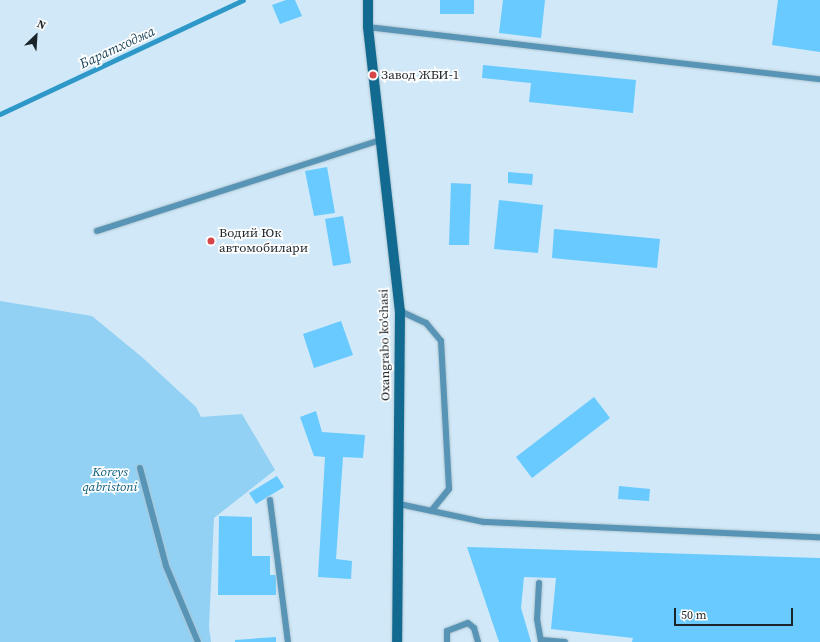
<!DOCTYPE html>
<meta charset="utf-8">
<style>
body{margin:0}
#map{position:relative;width:820px;height:642px;overflow:hidden;background:#d0e8f7;font-family:"Source Serif 4",serif}
div>[style]{position:absolute}
[style*='--x']{left:calc(var(--x)*1px);top:calc(var(--y)*1px);width:calc(var(--w)*1px);rotate:calc(var(--a)*1deg)}
.green>*{inset:0;background:#92d1f4}
.stream>*{height:4.5px;margin:-2.25px;padding:0 2.25px;transform-origin:2.25px;border-radius:2.25px;background:#2e98c9}
.building>*{inset:0;background:#68cafe}
.roads{filter:drop-shadow(0 0 1px #afc5d2) drop-shadow(0 0 1px #afc5d2)}
.service>*{height:6px;margin:-3px;padding:0 3px;transform-origin:3px;border-radius:3px;background:#5794b5}
.secondary>*{height:10px;margin:-5px;padding:0 5px;transform-origin:5px;border-radius:5px;background:#136a90}
.dots>*{width:11px;height:11px;translate:-50% -50%;box-sizing:border-box;border:2px solid #fff;border-radius:50%}
span{translate:-50% -50%;white-space:nowrap;text-align:center;line-height:1.15;-webkit-text-stroke:3.5px #fff;paint-order:stroke}
.poi-label{font-size:13px;color:#1b2429}
.left{translate:0 -50%;text-align:left}
.street-label{font-size:13px;color:#1b2429}
.park-label{font-size:13px;color:#0a5b7d;font-style:italic}
.water-label{font-size:14px;color:#1d475d;font-style:italic}
.north{position:absolute;left:16px;top:16px;width:40px;height:40px;-webkit-text-stroke:3px #fff;paint-order:stroke;rotate:25deg;font-size:11px;font-weight:700;line-height:16px;text-align:center;color:#1b2429}
.north::after{content:'';display:block;margin:auto;width:14px;height:18px;background:#1b2429;clip-path:polygon(50% 0,100% 100%,50% 72%,0 100%)}
.scale{position:absolute;left:674px;top:608px;width:119px;height:18px;box-sizing:border-box;border:2px solid #1b2429;border-top:0;padding-left:5px;font-size:12px;line-height:14px;white-space:nowrap;color:#1b2429;-webkit-text-stroke:3px #fff;paint-order:stroke}
</style>
<div id="map">
<div class="green">
<i style="clip-path:polygon(0 301px,92px 316px,143px 358px,196px 407px,201px 417px,242px 414px,275px 470px,214px 518px,209px 627px,211px 642px,0 642px)"></i>
</div>
<div class="stream">
<i style="--x:0;--y:114;--w:268;--a:-25.1"></i>
</div>
<div class="building">
<i style="clip-path:polygon(286px 0,295px 0,302px 16px,280px 24px,272px 5px)"></i>
<i style="clip-path:polygon(440px 0,474px 0,474px 14px,440px 14px)"></i>
<i style="clip-path:polygon(503px 0,545px 0,541px 38px,499px 33px)"></i>
<i style="clip-path:polygon(778px 0,820px 0,820px 52px,772px 45px)"></i>
<i style="clip-path:polygon(483px 65px,636px 80px,633px 113px,529px 102px,531px 83px,482px 78px)"></i>
<i style="clip-path:polygon(327px 167px,335px 213px,314px 216px,305px 171px)"></i>
<i style="clip-path:polygon(508px 172px,533px 174px,532px 185px,508px 183px)"></i>
<i style="clip-path:polygon(451px 183px,471px 184px,469px 245px,449px 245px)"></i>
<i style="clip-path:polygon(499px 200px,543px 205px,538px 253px,494px 249px)"></i>
<i style="clip-path:polygon(343px 216px,351px 263px,333px 266px,325px 219px)"></i>
<i style="clip-path:polygon(554px 229px,660px 239px,657px 268px,552px 258px)"></i>
<i style="clip-path:polygon(341px 321px,353px 355px,314px 368px,303px 334px)"></i>
<i style="clip-path:polygon(594px 397px,610px 418px,532px 478px,516px 457px)"></i>
<i style="clip-path:polygon(316px 411px,322px 432px,365px 435px,363px 458px,343px 457px,336px 559px,352px 561px,351px 579px,318px 577px,325px 457px,314px 456px,300px 417px)"></i>
<i style="clip-path:polygon(277px 476px,284px 487px,256px 504px,249px 493px)"></i>
<i style="clip-path:polygon(619px 486px,650px 489px,649px 501px,618px 499px)"></i>
<i style="clip-path:polygon(219px 516px,252px 517px,252px 556px,270px 556px,270px 575px,276px 575px,276px 595px,218px 595px)"></i>
<i style="clip-path:polygon(467px 547px,820px 558px,820px 642px,632px 642px,633px 638px,551px 629px,556px 578px,524px 577px,521px 608px,531px 642px,499px 642px)"></i>
<i style="clip-path:polygon(276px 637px,276px 642px,235px 642px,235px 640px)"></i>
</div>
<div class="roads">
<div class="service">
<i style="--x:368;--y:27;--w:455;--a:6.6"></i>
<i style="--x:97;--y:231;--w:298;--a:-17.8"></i>
<i style="--x:400;--y:311;--w:29;--a:25"></i>
<i style="--x:426;--y:323;--w:23;--a:50"></i>
<i style="--x:441;--y:341;--w:148;--a:86.9"></i>
<i style="--x:449;--y:489;--w:28;--a:129"></i>
<i style="--x:140;--y:468;--w:101;--a:75.1"></i>
<i style="--x:166;--y:566;--w:82;--a:67.2"></i>
<i style="--x:270;--y:500;--w:143;--a:82.8"></i>
<i style="--x:399;--y:504;--w:87;--a:12"></i>
<i style="--x:484;--y:522;--w:336;--a:2.6"></i>
<i style="--x:539;--y:583;--w:36;--a:93"></i>
<i style="--x:537;--y:619;--w:23;--a:80"></i>
<i style="--x:541;--y:640;--w:24;--a:5"></i>
<i style="--x:447;--y:642;--w:11;--a:-90"></i>
<i style="--x:447;--y:631;--w:22;--a:-21"></i>
<i style="--x:468;--y:623;--w:8;--a:40"></i>
<i style="--x:474;--y:628;--w:15;--a:74"></i>
</div>
<div class="secondary">
<i style="--x:368;--y:0;--w:27;--a:90"></i>
<i style="--x:368;--y:27;--w:286;--a:83.6"></i>
<i style="--x:400;--y:311;--w:331;--a:90.5"></i>
</div>
</div>
<div class="dots">
<i style="left:373px;top:75px;background:#d64648"></i>
<i style="left:211px;top:241px;background:#d64648"></i>
</div>
<div class="poi-label">
<span class="left" style="left:381px;top:75px">Завод ЖБИ-1</span>
<span class="left" style="left:219px;top:241px">Водий Юк<br>автомобилари</span>
</div>
<div class="street-label">
<span style="left:385px;top:345px;rotate:-91deg">Oxangrabo ko'chasi</span>
</div>
<div class="park-label">
<span style="left:110px;top:480px">Koreys<br>qabristoni</span>
</div>
<div class="water-label">
<span style="left:117px;top:47px;rotate:-25deg">Баратходжа</span>
</div>
<div class="north">N</div>
<div class="scale">50 m</div>
</div>
